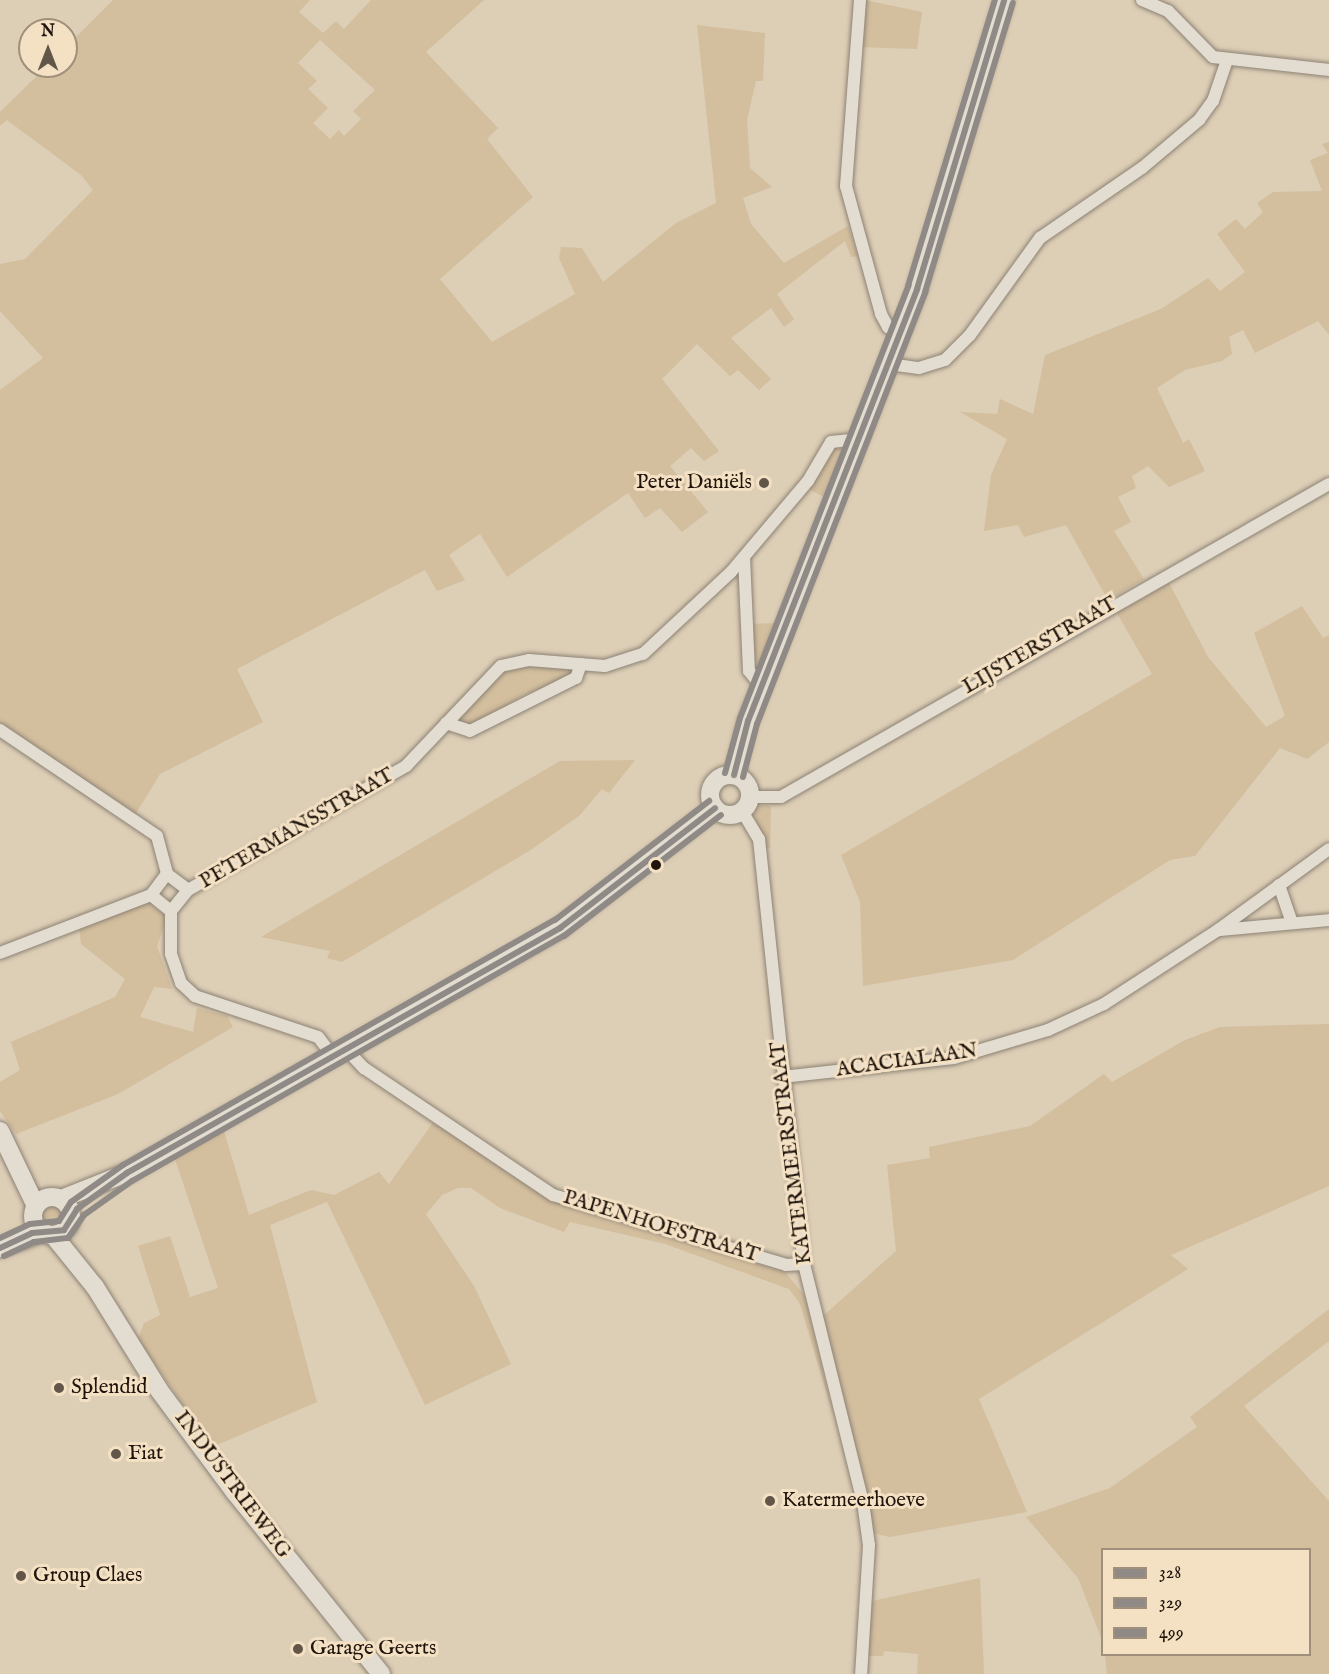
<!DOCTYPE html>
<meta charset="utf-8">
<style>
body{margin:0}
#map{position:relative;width:1329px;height:1674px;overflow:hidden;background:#ddceb6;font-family:"IM FELL English",serif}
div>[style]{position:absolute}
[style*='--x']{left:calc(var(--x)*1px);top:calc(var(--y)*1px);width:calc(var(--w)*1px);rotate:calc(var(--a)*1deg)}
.green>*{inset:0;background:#d3be9e}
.round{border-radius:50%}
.roads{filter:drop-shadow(0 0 2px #8c8274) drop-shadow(0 0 2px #8c8274)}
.street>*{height:12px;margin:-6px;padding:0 6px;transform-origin:6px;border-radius:6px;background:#e3dcd0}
.secondary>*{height:18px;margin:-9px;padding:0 9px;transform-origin:9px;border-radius:9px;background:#e3dcd0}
.secondary>.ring{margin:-9px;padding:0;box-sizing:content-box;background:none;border:18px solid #e3dcd0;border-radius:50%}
.bus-1>*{height:6px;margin:-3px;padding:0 3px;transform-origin:3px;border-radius:3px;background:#908a86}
.bus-2>*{height:6px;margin:-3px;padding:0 3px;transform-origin:3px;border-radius:3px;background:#908a86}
.bus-3>*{height:6px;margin:-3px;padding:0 3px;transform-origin:3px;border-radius:3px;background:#908a86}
.dots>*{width:16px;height:16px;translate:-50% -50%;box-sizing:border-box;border:3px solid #f4e1c4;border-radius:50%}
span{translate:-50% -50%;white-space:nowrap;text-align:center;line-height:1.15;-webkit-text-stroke:6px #f4e1c4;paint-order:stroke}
.poi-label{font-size:21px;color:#20150d}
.right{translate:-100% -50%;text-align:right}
.left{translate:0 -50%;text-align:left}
.street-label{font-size:21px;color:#20150d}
.legend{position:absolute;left:1101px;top:1548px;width:210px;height:108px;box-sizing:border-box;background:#f4e1c4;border:2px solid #9f8f7b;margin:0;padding:8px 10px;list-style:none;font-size:18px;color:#20150d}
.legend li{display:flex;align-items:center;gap:12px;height:30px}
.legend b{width:30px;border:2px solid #9f8f7b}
.north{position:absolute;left:18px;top:18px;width:60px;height:60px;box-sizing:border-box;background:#f4e1c4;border:2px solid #9f8f7b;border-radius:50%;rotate:0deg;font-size:16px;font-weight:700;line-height:24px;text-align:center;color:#20150d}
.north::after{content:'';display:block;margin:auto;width:21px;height:27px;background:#625648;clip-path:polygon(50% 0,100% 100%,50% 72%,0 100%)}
</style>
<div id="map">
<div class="green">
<i style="clip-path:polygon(evenodd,113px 0,310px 0,299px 12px,323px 33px,336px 21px,344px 29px,371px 0,484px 0,426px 52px,498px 128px,487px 139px,533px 197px,440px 279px,492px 342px,575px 294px,559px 258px,561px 247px,582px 248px,603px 282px,676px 223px,716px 203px,697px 25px,765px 33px,763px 81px,756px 81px,747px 120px,750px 168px,772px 187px,743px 198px,751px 224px,784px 263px,848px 226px,858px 256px,851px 257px,845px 241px,777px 294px,794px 319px,784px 327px,771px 308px,731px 338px,771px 379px,759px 390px,738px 370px,730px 376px,697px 344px,662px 379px,719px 451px,704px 461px,691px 448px,670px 466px,708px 512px,682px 532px,660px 508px,645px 518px,628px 493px,507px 577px,480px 534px,449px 555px,465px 580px,437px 591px,425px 570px,237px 669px,263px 722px,160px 774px,135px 815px,0 724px,0 390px,43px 358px,0 311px,0 264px,25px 259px,93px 190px,81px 175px,7px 120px,0 126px,0 112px,47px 66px,66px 66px,66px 47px,113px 0,320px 40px,375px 90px,353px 111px,361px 119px,344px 136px,339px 130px,330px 139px,313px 123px,328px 108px,308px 89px,317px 81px,298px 63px,320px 40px)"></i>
<i style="clip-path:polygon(865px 0,922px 12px,917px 49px,858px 47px)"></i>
<i style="clip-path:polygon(1329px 142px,1329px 335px,1318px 321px,1255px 353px,1243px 330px,1229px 337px,1232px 354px,1222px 361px,1185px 370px,1157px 388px,1183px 443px,1189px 439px,1205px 471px,1169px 487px,1148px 466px,1132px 476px,1136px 488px,1118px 497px,1131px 522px,1114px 531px,1144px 579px,1108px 600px,1066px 525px,1024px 537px,1018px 525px,984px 531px,991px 475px,1007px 439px,960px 412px,997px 414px,1000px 399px,1033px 414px,1045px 355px,1161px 309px,1208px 278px,1220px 291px,1245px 272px,1217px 234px,1236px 219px,1245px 229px,1263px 212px,1257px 203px,1273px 192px,1322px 191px,1310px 160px,1328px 153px,1322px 144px)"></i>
<i style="clip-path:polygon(847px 445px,828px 499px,807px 488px,837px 446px)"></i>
<i style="clip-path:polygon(1167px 579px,1208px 657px,1266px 727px,1285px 716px,1254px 633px,1302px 606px,1323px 638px,1329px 635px,1329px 742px,1307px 759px,1280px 748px,1195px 856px,1170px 860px,1013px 960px,863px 986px,860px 902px,841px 855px,1152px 674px,1114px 608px)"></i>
<i style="clip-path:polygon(780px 623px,759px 676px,755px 677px,750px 624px)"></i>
<i style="clip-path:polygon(516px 665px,576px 667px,575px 675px,524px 695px,467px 729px,454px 720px,492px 676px)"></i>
<i style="clip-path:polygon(635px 760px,609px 793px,602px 789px,579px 816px,529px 851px,342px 962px,327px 958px,330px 951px,261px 937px,560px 761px)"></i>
<i style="clip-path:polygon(758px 805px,771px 806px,770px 848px,765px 849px,754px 813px)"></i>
<i style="clip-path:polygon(145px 900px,167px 917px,157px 946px,172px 989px,154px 987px,140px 1017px,193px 1032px,197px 1008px,227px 1016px,233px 1027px,118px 1094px,16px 1134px,0 1111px,0 1082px,20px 1070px,11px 1042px,115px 997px,125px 979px,81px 944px,79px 926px)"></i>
<i style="clip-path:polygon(1329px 1024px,1329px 1186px,1171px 1255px,1188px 1269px,979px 1399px,1027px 1512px,890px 1537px,872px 1533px,823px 1316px,896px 1251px,887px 1165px,930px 1158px,929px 1147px,1030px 1126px,1104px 1074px,1112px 1082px,1185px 1040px,1220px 1027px)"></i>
<i style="clip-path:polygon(434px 1121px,575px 1210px,785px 1272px,805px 1296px,834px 1418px,800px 1304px,789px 1289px,665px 1244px,570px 1222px,564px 1232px,500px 1208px,471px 1188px,458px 1188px,442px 1195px,426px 1214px,474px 1286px,511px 1364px,425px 1405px,327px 1202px,270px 1225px,317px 1402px,212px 1447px,138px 1339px,144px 1323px,160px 1315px,138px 1246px,170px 1236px,190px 1297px,218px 1288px,174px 1156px,224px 1131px,249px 1215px,311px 1190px,334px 1195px,379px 1172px,389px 1184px)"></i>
<i class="round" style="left:40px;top:1204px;width:24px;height:24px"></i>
<i style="clip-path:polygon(1329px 1309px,1329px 1341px,1244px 1406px,1329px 1501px,1329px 1674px,1107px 1674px,1105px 1655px,1310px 1654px,1310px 1550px,1102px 1550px,1102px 1640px,1078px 1578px,1026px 1517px,1110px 1488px,1197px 1427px,1190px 1417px)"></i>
<i style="clip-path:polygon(980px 1578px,984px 1674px,917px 1674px,918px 1654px,884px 1651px,883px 1656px,867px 1656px,872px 1601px)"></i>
</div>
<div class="roads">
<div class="street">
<i style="--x:860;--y:0;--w:187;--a:94.3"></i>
<i style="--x:846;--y:186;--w:133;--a:74.7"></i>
<i style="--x:881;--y:314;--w:15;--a:62"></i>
<i style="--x:888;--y:327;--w:14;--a:25"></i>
<i style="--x:1142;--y:0;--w:28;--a:23"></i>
<i style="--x:1168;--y:11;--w:64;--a:45.6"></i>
<i style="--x:1213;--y:57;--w:117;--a:6.4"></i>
<i style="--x:889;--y:364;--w:30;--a:8"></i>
<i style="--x:919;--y:368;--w:27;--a:-17"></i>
<i style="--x:945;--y:360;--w:35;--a:-45"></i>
<i style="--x:970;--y:335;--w:120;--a:-54.2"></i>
<i style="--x:1040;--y:238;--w:124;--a:-34.5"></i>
<i style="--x:1142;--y:168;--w:75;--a:-40.1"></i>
<i style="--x:1199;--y:120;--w:24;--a:-54"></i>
<i style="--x:1213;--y:101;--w:43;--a:-71.1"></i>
<i style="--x:744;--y:557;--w:114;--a:87.5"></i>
<i style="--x:749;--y:671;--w:22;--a:51"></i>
<i style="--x:446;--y:723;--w:25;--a:18"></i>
<i style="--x:470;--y:731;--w:119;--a:-26.6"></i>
<i style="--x:576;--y:678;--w:15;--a:-70"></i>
<i style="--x:0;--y:730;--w:189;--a:34"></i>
<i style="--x:157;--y:836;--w:39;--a:75"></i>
<i style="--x:750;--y:797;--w:31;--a:0"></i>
<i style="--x:781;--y:797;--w:631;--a:-29.73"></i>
<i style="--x:742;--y:811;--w:33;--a:59"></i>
<i style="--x:759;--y:839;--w:427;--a:84"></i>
<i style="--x:804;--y:1264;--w:245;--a:76.1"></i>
<i style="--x:863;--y:1502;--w:43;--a:82.1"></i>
<i style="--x:869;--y:1545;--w:129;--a:93.5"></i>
<i style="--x:167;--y:874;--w:26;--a:37"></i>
<i style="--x:1279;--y:885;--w:37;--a:71"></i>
<i style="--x:151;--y:895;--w:26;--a:39"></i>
<i style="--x:1220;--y:930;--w:109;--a:-5.2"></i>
<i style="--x:0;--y:953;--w:162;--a:-21"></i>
<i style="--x:151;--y:895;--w:26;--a:-53"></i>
<i style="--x:347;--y:1050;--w:25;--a:47"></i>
<i style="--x:364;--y:1068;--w:228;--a:33.9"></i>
<i style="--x:553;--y:1195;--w:243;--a:16.7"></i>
<i style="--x:786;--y:1265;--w:18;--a:-3"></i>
<i style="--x:334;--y:1058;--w:26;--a:-127"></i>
<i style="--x:318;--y:1037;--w:130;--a:-161.6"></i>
<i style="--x:195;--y:996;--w:19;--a:-137"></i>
<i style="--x:181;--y:983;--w:31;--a:-109"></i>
<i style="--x:171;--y:954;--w:43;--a:-90"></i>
<i style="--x:171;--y:911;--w:27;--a:-51"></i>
<i style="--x:188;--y:890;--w:251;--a:-29.6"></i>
<i style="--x:406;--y:766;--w:138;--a:-46.5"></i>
<i style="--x:501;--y:666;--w:29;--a:-12"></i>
<i style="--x:529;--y:660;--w:76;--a:4.5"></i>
<i style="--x:605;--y:666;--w:40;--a:-18"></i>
<i style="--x:643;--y:654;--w:120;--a:-43"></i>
<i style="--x:731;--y:572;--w:119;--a:-49.8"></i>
<i style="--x:808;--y:481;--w:45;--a:-59.5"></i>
<i style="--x:831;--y:442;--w:30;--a:-6"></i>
<i style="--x:782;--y:1077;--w:173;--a:-6.3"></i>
<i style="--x:954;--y:1058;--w:98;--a:-16.6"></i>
<i style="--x:1048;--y:1030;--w:62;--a:-24.9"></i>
<i style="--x:1104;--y:1004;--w:136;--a:-33"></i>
<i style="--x:1218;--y:930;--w:137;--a:-36.1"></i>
</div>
<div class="secondary">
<i class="ring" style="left:710px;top:775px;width:22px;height:22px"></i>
<i style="--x:734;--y:775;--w:56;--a:-75.5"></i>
<i style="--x:748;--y:721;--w:464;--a:-68.6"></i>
<i style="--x:917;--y:289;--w:302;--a:-73.2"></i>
<i style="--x:0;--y:1131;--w:83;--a:64.4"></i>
<i class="ring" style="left:33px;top:1197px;width:20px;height:20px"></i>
<i style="--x:61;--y:1199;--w:71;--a:-21.5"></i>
<i style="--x:127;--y:1173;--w:498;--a:-29.5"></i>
<i style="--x:560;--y:928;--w:196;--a:-37.7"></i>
<i style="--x:53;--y:1235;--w:67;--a:51.1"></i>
<i style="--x:95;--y:1287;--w:121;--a:58.1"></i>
<i style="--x:159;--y:1390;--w:126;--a:53.4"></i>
<i style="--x:234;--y:1491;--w:235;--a:51.2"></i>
<i style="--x:0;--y:1248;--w:46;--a:-20.4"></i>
</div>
</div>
<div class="bus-1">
<i style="--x:734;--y:775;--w:56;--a:-75.5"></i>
<i style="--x:748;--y:721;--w:464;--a:-68.6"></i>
<i style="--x:917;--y:289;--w:302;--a:-73.2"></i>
<i style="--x:0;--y:1248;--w:35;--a:-25"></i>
<i style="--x:32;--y:1233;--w:32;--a:-5"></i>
<i style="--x:64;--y:1230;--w:25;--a:-58"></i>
<i style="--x:77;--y:1209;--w:62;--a:-35.8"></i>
<i style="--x:127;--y:1173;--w:498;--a:-29.5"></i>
<i style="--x:560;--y:928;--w:196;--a:-37.7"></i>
</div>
<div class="bus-2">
<i style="--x:743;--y:777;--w:55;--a:-75.2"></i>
<i style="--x:757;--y:724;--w:464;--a:-68.7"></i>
<i style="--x:925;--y:292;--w:302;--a:-73.1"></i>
<i style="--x:4;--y:1256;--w:33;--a:-25"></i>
<i style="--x:34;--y:1242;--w:34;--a:-7"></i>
<i style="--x:68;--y:1238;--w:28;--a:-55"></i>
<i style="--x:84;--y:1215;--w:59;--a:-35.3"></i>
<i style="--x:132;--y:1181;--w:497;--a:-29.6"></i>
<i style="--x:564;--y:936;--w:198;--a:-37.6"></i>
</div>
<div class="bus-3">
<i style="--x:725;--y:773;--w:57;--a:-74.7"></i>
<i style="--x:740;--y:718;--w:464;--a:-68.7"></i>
<i style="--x:908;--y:286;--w:299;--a:-73.1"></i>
<i style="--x:0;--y:1238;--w:33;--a:-25"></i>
<i style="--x:30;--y:1224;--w:29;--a:-6"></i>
<i style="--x:59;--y:1221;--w:22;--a:-58"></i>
<i style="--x:71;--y:1202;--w:64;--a:-35.4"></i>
<i style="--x:123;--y:1165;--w:497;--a:-29.6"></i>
<i style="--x:555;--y:920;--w:195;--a:-37.7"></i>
</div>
<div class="dots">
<i style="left:764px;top:483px;background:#625648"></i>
<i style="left:656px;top:865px;background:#20150d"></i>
<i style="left:59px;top:1388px;background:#625648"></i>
<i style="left:116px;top:1454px;background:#625648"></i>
<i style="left:770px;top:1501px;background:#625648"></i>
<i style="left:21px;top:1576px;background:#625648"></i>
<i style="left:298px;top:1649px;background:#625648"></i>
</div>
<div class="poi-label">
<span class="right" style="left:752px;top:483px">Peter Daniëls</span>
<span class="left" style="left:71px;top:1388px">Splendid</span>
<span class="left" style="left:128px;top:1454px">Fiat</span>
<span class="left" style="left:782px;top:1501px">Katermeerhoeve</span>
<span class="left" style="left:33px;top:1576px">Group Claes</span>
<span class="left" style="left:310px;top:1649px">Garage Geerts</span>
</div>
<div class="street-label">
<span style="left:1040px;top:646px;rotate:-30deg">LIJSTERSTRAAT</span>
<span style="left:297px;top:829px;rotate:-30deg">PETERMANSSTRAAT</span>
<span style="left:907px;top:1061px;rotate:-8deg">ACACIALAAN</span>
<span style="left:792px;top:1153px;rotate:-97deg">KATERMEERSTRAAT</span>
<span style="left:661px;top:1227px;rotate:17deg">PAPENHOFSTRAAT</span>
<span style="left:232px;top:1485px;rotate:53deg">INDUSTRIEWEG</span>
</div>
<ul class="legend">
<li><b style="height:8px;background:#908a86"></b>328</li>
<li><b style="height:8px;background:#908a86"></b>329</li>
<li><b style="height:8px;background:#908a86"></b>499</li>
</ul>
<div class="north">N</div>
</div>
